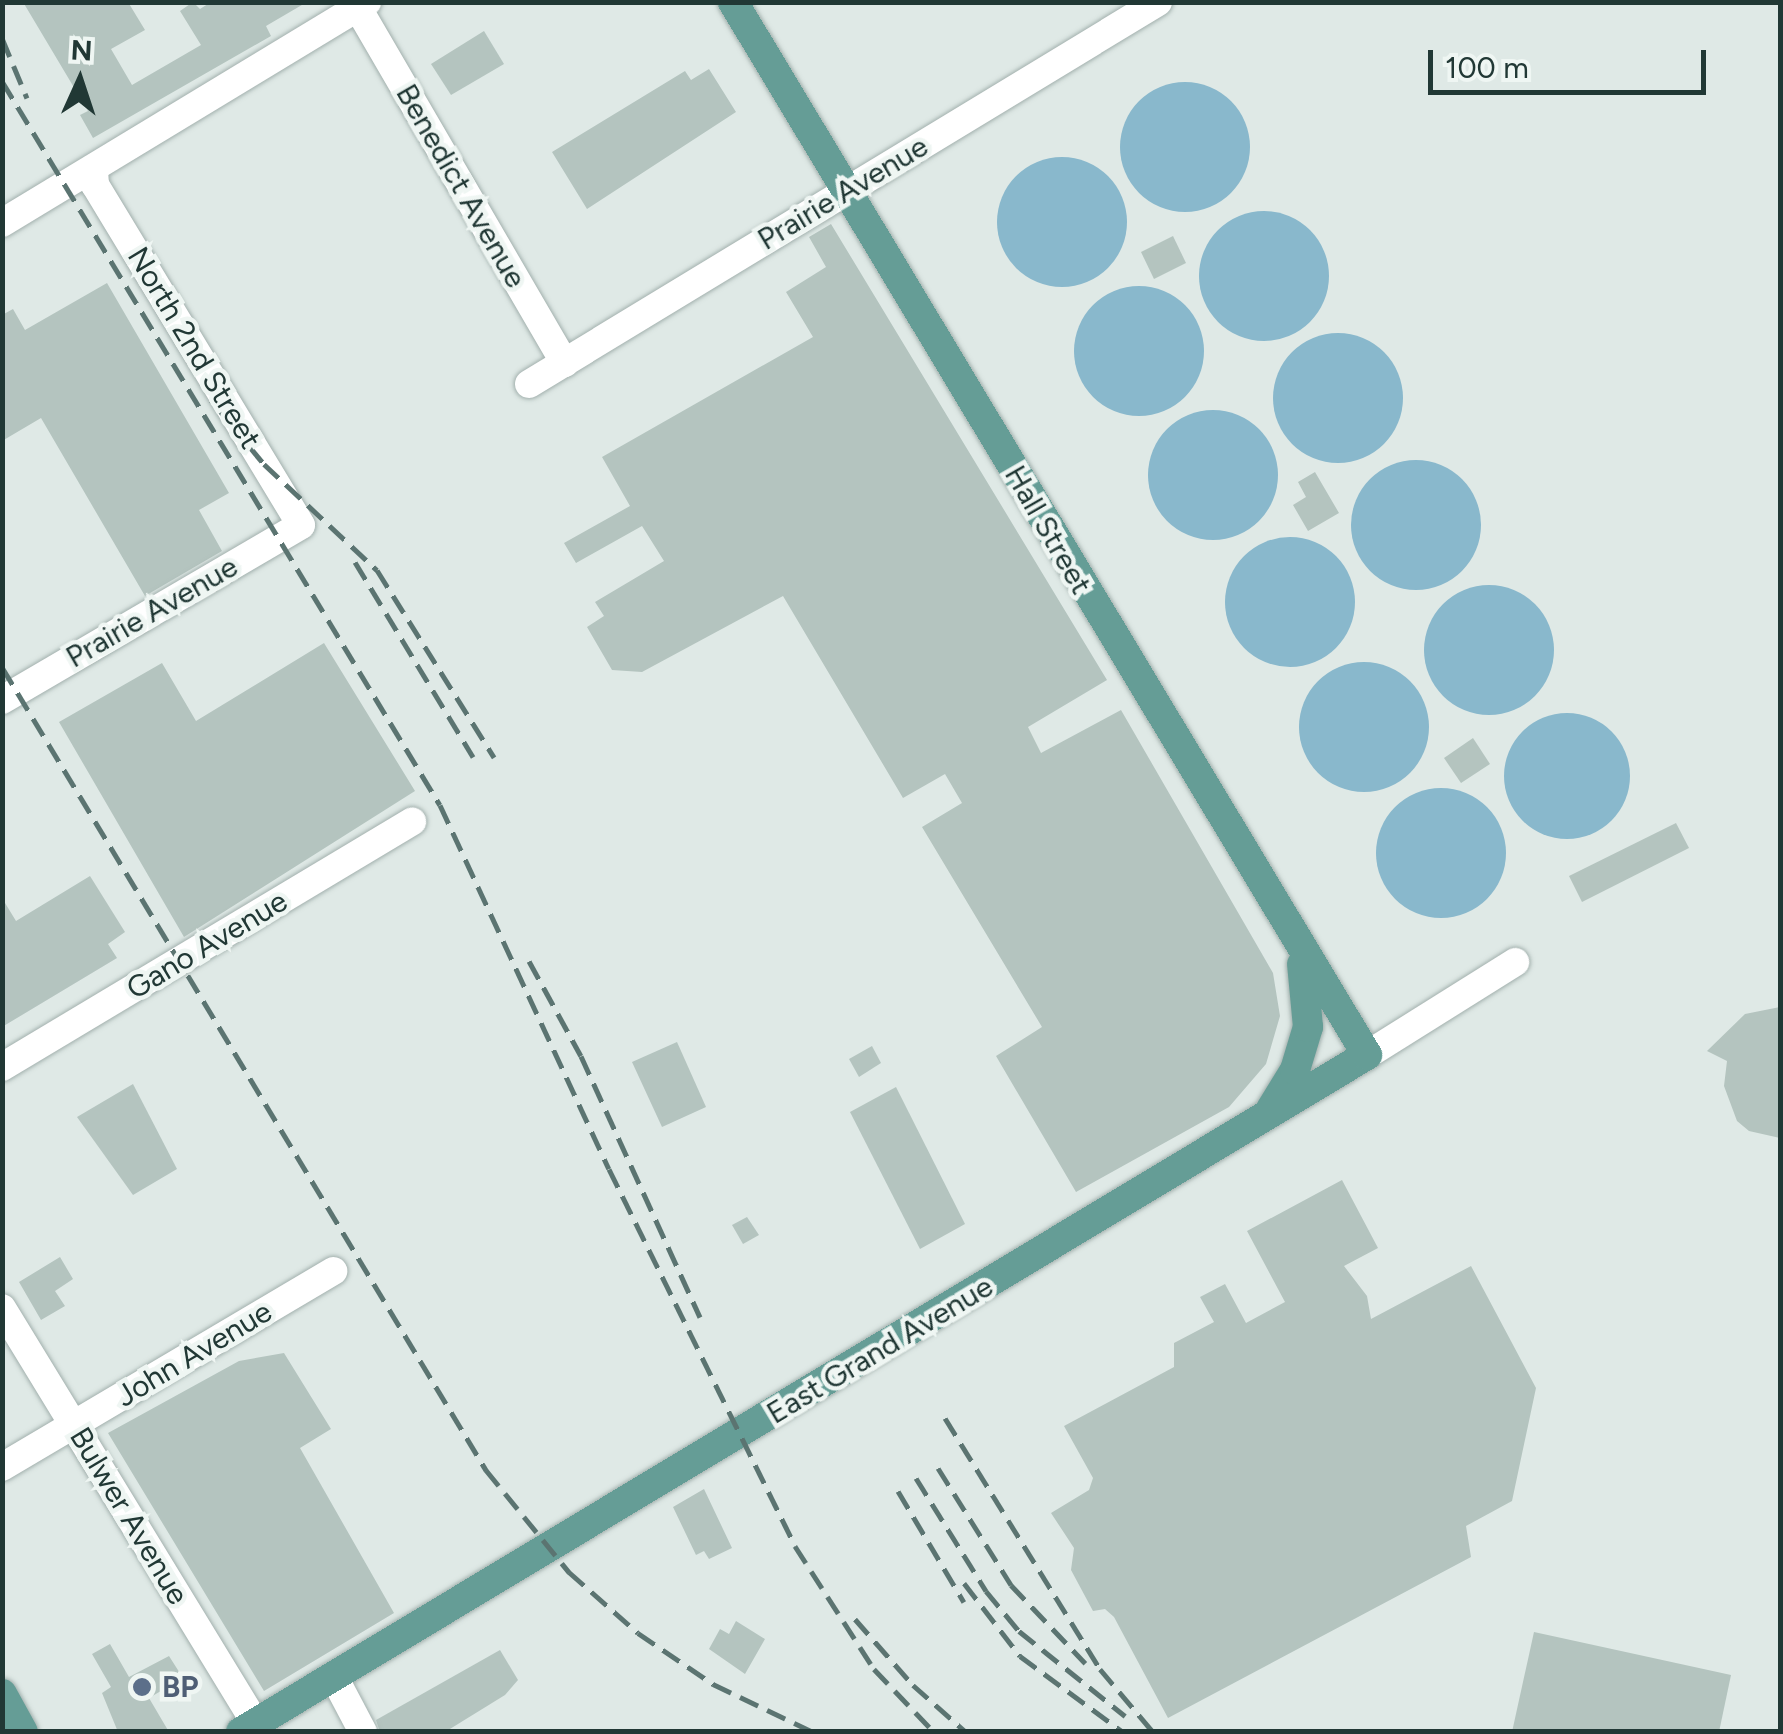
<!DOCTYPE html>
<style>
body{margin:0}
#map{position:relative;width:1783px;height:1734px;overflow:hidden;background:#dfe9e6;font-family:Figtree,sans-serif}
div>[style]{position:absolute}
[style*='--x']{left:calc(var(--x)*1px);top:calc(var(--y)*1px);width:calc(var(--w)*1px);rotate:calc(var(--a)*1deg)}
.water>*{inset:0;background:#89b8cc}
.round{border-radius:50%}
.building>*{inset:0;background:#b4c4bf}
.roads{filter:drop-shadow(0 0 2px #a2b0ad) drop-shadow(0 0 2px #a2b0ad)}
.minor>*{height:28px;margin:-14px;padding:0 14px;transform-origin:14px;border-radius:14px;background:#fff}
.major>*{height:30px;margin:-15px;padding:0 15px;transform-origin:15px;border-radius:15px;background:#659d96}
.rail>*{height:5px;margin-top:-2.5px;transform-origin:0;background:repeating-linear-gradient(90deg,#5b7471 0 20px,transparent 0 30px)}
.dots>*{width:28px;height:28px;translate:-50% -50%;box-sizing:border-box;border:5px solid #eff6f3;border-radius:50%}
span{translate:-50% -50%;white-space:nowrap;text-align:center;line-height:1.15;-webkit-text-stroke:9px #eff6f3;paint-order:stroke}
.street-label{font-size:30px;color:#213835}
.service-label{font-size:30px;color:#4e5e75;font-weight:700}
.left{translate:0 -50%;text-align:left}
.frame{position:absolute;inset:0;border:5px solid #213835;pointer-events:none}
.north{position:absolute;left:30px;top:30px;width:100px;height:100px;-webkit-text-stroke:8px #eff6f3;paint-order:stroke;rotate:3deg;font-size:28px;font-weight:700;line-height:40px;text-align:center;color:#213835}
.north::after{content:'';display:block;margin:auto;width:35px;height:45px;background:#213835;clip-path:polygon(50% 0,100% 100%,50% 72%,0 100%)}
.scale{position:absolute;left:1428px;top:50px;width:278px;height:45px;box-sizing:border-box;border:5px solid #213835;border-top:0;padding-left:12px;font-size:30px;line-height:35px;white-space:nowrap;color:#213835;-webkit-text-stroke:8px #eff6f3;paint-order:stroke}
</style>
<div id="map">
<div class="water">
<i class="round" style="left:1120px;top:82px;width:130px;height:130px"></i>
<i class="round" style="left:997px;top:157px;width:130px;height:130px"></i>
<i class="round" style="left:1199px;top:211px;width:130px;height:130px"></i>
<i class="round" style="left:1074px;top:286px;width:130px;height:130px"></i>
<i class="round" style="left:1273px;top:333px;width:130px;height:130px"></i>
<i class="round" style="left:1148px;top:410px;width:130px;height:130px"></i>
<i class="round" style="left:1351px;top:460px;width:130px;height:130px"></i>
<i class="round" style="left:1225px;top:537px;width:130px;height:130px"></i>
<i class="round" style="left:1424px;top:585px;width:130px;height:130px"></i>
<i class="round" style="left:1299px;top:662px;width:130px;height:130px"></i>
<i class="round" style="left:1504px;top:713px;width:126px;height:126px"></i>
<i class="round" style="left:1376px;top:788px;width:130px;height:130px"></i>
</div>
<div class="building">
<i style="clip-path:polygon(23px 2px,128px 2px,145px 30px,111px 49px,132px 85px,201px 45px,180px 11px,193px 2px,200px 9px,211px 2px,307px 2px,266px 26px,271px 36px,93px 138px,80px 115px,88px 111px)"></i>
<i style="clip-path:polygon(484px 31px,504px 64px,451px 95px,431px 64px)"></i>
<i style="clip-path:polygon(709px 69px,736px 112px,587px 209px,552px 152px,685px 71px,691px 80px)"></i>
<i style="clip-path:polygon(831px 224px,1107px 680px,1028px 727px,1041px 753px,1121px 710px,1273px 973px,1280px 1016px,1266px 1064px,1229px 1107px,1076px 1192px,996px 1056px,1042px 1027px,922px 827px,962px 803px,945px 774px,903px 798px,783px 596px,642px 672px,612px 670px,587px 627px,604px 616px,595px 602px,664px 561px,642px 526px,576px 563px,564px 543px,630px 506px,602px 457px,813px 337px,786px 292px,826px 267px,809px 237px)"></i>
<i style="clip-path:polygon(1173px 236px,1186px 263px,1154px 279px,1141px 252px)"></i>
<i style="clip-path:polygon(107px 283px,229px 493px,199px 510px,222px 551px,145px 596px,41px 418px,2px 441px,2px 315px,13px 309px,25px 330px)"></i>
<i style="clip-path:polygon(1315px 472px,1339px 513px,1308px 531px,1293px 505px,1306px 497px,1298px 482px)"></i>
<i style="clip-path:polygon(324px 643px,415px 791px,184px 937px,59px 722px,162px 663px,196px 721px)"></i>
<i style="clip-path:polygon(1473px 738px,1490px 764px,1461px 783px,1444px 758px)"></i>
<i style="clip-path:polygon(1676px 823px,1689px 848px,1582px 902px,1569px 876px)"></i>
<i style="clip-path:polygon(90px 876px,125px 932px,108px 944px,117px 958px,2px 1027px,2px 898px,16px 921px)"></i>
<i style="clip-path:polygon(1780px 1007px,1780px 1138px,1749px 1131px,1737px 1121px,1724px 1086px,1727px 1061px,1707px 1051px,1745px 1014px)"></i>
<i style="clip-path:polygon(677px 1042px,706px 1107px,662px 1127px,632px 1062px)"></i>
<i style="clip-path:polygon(872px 1046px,881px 1063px,859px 1077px,849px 1059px)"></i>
<i style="clip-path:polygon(133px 1084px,177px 1169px,133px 1195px,77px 1117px)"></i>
<i style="clip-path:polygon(896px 1087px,965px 1224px,920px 1249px,850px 1112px)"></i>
<i style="clip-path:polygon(1342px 1180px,1378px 1248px,1344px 1266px,1367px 1296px,1371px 1319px,1471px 1266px,1536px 1388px,1512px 1501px,1466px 1526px,1471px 1557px,1168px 1718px,1114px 1617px,1105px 1609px,1093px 1611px,1071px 1570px,1074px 1548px,1051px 1513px,1089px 1490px,1093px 1478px,1064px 1426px,1174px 1367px,1174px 1343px,1214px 1322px,1200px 1297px,1225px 1284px,1246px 1323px,1285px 1302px,1247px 1231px)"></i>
<i style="clip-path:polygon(747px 1217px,759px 1235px,743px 1244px,732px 1225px)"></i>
<i style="clip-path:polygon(60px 1257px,73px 1279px,55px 1291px,65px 1306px,41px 1320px,19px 1282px)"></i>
<i style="clip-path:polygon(284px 1353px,331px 1429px,300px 1448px,394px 1613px,264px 1691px,108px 1433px,239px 1361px)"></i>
<i style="clip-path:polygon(704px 1489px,732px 1548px,709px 1559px,704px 1551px,696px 1555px,673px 1507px)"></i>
<i style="clip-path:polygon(736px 1621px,765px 1639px,745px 1674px,709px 1649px,720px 1629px,729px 1634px)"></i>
<i style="clip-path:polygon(1534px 1632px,1731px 1675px,1719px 1732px,1512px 1732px)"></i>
<i style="clip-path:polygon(110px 1644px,129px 1677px,169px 1656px,183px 1678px,149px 1698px,169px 1732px,118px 1732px,102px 1693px,111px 1687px,92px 1654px)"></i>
<i style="clip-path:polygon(500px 1650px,518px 1680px,505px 1695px,445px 1732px,380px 1732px,376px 1720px)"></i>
</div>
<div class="roads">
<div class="minor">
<i style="--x:358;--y:8;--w:411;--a:59.8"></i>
<i style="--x:2;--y:223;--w:427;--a:-31.2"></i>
<i style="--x:529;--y:384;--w:736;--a:-31.27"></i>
<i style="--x:2;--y:700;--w:346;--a:-30.3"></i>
<i style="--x:301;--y:525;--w:398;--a:-121.2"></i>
<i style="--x:95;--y:185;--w:15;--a:-94"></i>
<i style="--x:1367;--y:1055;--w:175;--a:-32.1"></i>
<i style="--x:2;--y:1067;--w:478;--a:-30.9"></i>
<i style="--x:2;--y:1308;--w:486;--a:58.6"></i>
<i style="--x:2;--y:1467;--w:385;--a:-30.6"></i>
<i style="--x:334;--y:1677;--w:62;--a:62.2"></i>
</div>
<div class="major">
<i style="--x:1271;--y:1109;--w:46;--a:-58.4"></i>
<i style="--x:1295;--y:1070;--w:45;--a:-73.2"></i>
<i style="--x:1308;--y:1027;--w:63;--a:-95.4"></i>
<i style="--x:2;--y:1694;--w:43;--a:61.1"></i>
<i style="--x:241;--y:1732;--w:1314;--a:-31.02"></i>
<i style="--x:1367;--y:1055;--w:1229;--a:-121.05"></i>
</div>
</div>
<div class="rail">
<i style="--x:2;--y:38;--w:65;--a:67.4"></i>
<i style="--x:2;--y:81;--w:846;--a:58.83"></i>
<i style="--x:440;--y:805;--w:401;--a:65.1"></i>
<i style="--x:609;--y:1169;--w:420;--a:63.7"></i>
<i style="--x:795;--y:1546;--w:146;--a:57.3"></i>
<i style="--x:874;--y:1669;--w:87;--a:46.4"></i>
<i style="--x:211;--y:400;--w:83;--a:50.4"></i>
<i style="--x:264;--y:464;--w:155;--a:43.2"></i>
<i style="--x:377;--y:570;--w:221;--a:58"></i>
<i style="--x:355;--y:562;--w:228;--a:58.8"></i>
<i style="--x:2;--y:667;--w:938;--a:58.92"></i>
<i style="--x:486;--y:1470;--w:132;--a:50.9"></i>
<i style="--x:569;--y:1572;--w:92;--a:41.5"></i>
<i style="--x:638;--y:1633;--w:91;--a:34.2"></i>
<i style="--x:713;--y:1684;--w:111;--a:25.6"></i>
<i style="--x:529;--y:961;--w:108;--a:61.3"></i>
<i style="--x:581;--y:1056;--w:287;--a:65.5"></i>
<i style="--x:945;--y:1418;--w:295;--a:58.3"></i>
<i style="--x:1100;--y:1669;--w:82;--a:49.9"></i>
<i style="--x:938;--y:1468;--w:138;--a:58"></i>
<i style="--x:1011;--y:1585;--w:108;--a:46.5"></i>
<i style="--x:916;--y:1478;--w:133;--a:58.2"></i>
<i style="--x:986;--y:1591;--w:52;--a:50.5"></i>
<i style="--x:1019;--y:1631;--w:136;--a:38.7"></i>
<i style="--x:898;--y:1491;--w:129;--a:59.3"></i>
<i style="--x:964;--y:1583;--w:92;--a:52.5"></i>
<i style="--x:1020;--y:1656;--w:128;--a:36.4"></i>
<i style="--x:855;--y:1619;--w:88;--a:48.7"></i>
<i style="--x:913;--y:1685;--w:71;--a:41.6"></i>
</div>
<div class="dots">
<i style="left:142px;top:1687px;background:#5c6f8a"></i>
</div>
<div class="street-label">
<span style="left:461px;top:186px;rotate:60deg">Benedict Avenue</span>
<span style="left:843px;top:193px;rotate:-31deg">Prairie Avenue</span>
<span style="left:194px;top:348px;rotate:59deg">North 2nd Street</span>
<span style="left:1048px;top:530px;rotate:60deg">Hall Street</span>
<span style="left:152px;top:612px;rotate:-30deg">Prairie Avenue</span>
<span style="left:207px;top:945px;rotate:-31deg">Gano Avenue</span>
<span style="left:880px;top:1350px;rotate:-31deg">East Grand Avenue</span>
<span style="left:194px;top:1354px;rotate:-31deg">John Avenue</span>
<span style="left:129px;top:1516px;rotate:59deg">Bulwer Avenue</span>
</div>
<div class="service-label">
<span class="left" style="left:162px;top:1687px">BP</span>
</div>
<div class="frame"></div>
<div class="north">N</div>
<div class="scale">100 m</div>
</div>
